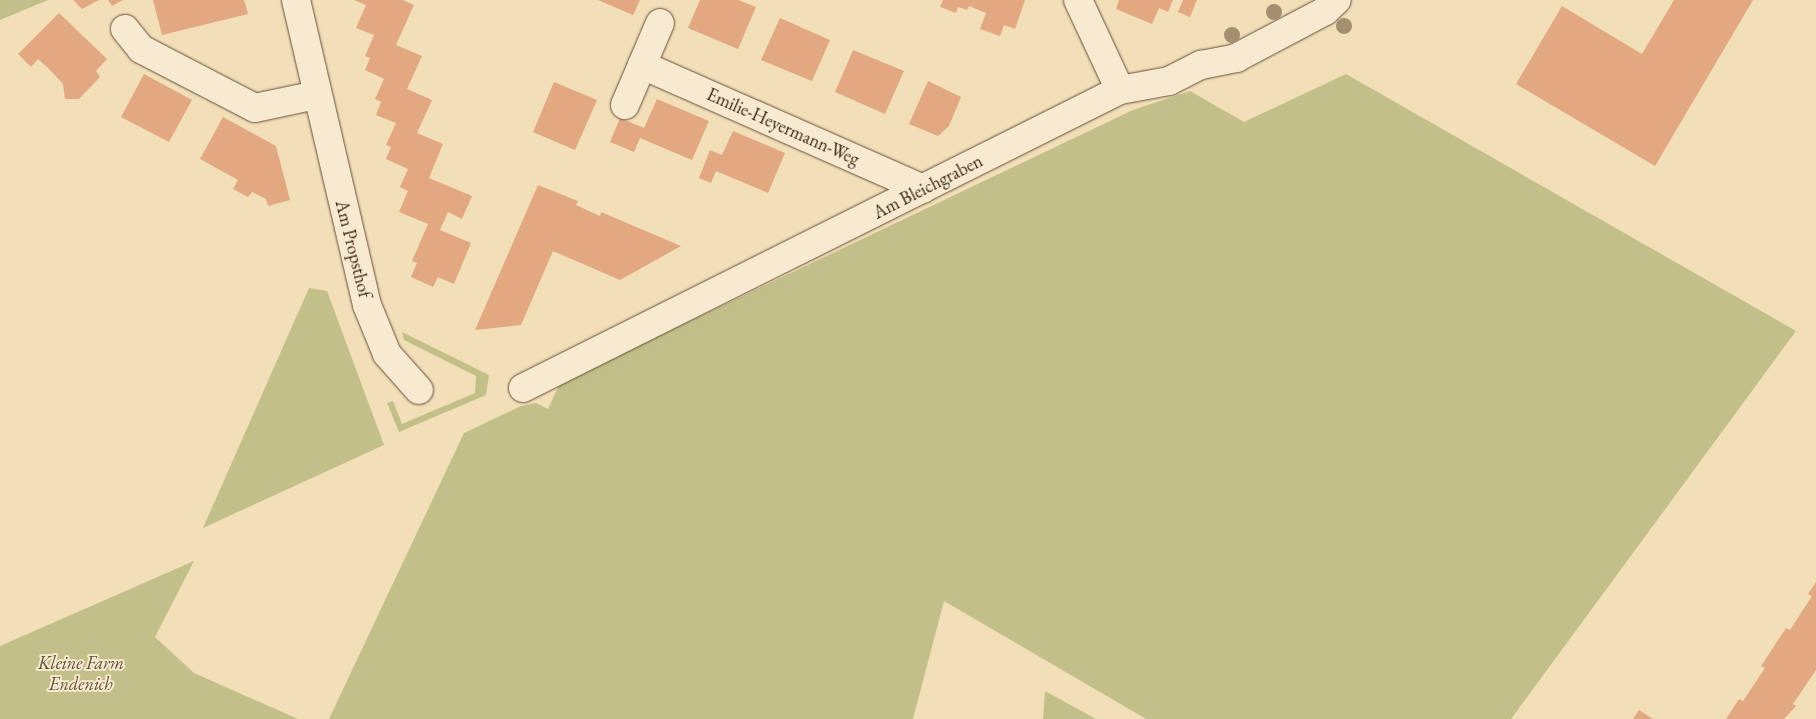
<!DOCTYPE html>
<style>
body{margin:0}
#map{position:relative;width:1816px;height:719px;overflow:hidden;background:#f2deb7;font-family:"EB Garamond",serif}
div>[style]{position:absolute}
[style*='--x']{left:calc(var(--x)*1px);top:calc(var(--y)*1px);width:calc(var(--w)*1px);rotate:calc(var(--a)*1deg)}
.green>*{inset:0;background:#c3bf89}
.building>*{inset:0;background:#e2a881}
.roads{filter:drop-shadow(0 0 1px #674e3a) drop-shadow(0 0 1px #674e3a)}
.minor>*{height:28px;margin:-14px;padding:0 14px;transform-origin:14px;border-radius:14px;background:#f7ead0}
.trees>*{width:16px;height:16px;margin:-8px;border-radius:50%;background:#a38f70}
span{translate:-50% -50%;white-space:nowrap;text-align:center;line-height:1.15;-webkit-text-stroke:4px #f7ead0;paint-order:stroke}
.street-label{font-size:18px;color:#391e11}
.park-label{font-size:18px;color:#624e35;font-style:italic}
</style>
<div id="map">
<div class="green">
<i style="clip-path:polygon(0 0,48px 0,0 20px)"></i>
<i style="clip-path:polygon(1346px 74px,1796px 331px,1511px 719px,1146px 719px,944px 601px,913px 719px,329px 719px,464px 433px,521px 406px,536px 403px,548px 409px,560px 383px,1133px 110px,1190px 91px,1244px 122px)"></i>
<i style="clip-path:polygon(309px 288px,327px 291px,384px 445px,203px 528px)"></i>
<i style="clip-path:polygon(402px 332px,489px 375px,486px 395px,399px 432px,387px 403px,393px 401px,402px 424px,475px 393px,476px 376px,404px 340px)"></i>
<i style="clip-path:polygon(194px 561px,155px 637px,194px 673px,298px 719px,0 719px,0 646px)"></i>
<i style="clip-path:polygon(1045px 691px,1096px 719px,1043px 719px)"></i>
</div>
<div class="building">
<i style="clip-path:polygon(73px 0,99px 0,82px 9px)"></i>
<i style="clip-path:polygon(108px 0,123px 0,112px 6px)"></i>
<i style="clip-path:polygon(153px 0,244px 0,248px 14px,162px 35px)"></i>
<i style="clip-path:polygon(354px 0,403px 0,414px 5px,396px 45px,422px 56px,407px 89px,432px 100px,417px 133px,443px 144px,429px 178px,472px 196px,462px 219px,448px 212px,440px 230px,471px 243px,454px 284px,438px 277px,433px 287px,411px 277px,417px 263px,412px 261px,428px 224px,399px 212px,408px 191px,400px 187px,408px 169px,386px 159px,391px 147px,386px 145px,396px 123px,376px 115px,381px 102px,375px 99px,384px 79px,365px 70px,370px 58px,365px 56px,374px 35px,356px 28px,366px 5px)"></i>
<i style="clip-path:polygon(598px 0,640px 0,633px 15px)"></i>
<i style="clip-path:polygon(700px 0,738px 0,756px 7px,738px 49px,688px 28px)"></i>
<i style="clip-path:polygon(943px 0,1025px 0,1015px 29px,1004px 25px,1000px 36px,980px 29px,986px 13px,969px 6px,967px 10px,958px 7px,956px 13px,940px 7px)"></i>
<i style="clip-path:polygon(1119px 0,1173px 0,1168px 12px,1159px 8px,1152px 24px,1116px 9px)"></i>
<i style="clip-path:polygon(1183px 0,1197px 0,1190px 17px,1178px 12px)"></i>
<i style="clip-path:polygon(1674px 0,1753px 0,1655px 166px,1516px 84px,1562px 6px,1642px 54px)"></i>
<i style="clip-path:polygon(59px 13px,107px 59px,96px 71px,100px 77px,79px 99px,65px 99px,63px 84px,50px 70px,38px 59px,31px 67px,18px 54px)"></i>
<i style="clip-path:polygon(780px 18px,830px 40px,812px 81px,761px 60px)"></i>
<i style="clip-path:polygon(853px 50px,904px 71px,885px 114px,835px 92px)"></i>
<i style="clip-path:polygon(144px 74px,192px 100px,169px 142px,121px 117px)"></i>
<i style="clip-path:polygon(928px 81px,961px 97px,949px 126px,938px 136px,909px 124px)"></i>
<i style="clip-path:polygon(554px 82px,597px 100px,575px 150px,533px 132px)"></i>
<i style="clip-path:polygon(657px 99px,709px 121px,692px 160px,640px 138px,634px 152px,610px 142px,620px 118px,644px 128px)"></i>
<i style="clip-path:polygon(223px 117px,276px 146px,290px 200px,268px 206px,266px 199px,252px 192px,248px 197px,233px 189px,238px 180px,200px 159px)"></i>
<i style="clip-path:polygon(733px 131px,785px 153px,768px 193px,716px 171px,711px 183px,699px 178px,710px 150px,722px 155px)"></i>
<i style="clip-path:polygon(538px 185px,578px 201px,576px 205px,600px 216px,601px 212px,681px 246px,620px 280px,553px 251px,521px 325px,475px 330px)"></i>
<i style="clip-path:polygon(1816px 582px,1816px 670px,1793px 704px,1796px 706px,1784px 719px,1726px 719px,1739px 699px,1743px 701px,1765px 668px,1761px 666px,1786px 628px,1790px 630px,1812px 596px,1808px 594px)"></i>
<i style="clip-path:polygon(1639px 710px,1653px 719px,1633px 719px)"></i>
</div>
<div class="roads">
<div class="minor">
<i style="--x:296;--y:0;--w:313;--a:76.9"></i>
<i style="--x:367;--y:305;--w:53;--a:67.8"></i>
<i style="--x:387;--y:354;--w:48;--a:48.4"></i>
<i style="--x:1078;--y:0;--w:99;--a:65"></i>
<i style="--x:125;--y:29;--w:26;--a:51"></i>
<i style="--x:141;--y:49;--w:128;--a:27.4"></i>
<i style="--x:255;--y:108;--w:62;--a:-12"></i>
<i style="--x:642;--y:65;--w:307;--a:23.8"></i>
<i style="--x:625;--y:105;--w:89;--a:-66.9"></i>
<i style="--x:523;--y:388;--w:667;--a:-26.53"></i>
<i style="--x:1120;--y:90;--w:50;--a:-10.4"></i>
<i style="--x:1169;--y:81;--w:36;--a:-27"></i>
<i style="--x:1201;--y:65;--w:36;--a:-11"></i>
<i style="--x:1236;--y:58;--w:101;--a:-27.8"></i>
<i style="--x:1325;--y:11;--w:16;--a:-43"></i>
</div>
</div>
<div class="trees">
<i style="left:1274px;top:12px"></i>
<i style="left:1344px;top:26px"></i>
<i style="left:1232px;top:35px"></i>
</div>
<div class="street-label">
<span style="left:783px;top:127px;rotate:24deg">Emilie-Heyermann-Weg</span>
<span style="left:928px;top:187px;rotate:-27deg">Am Bleichgraben</span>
<span style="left:353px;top:249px;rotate:76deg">Am Propsthof</span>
</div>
<div class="park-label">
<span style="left:81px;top:674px">Kleine Farm<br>Endenich</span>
</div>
</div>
